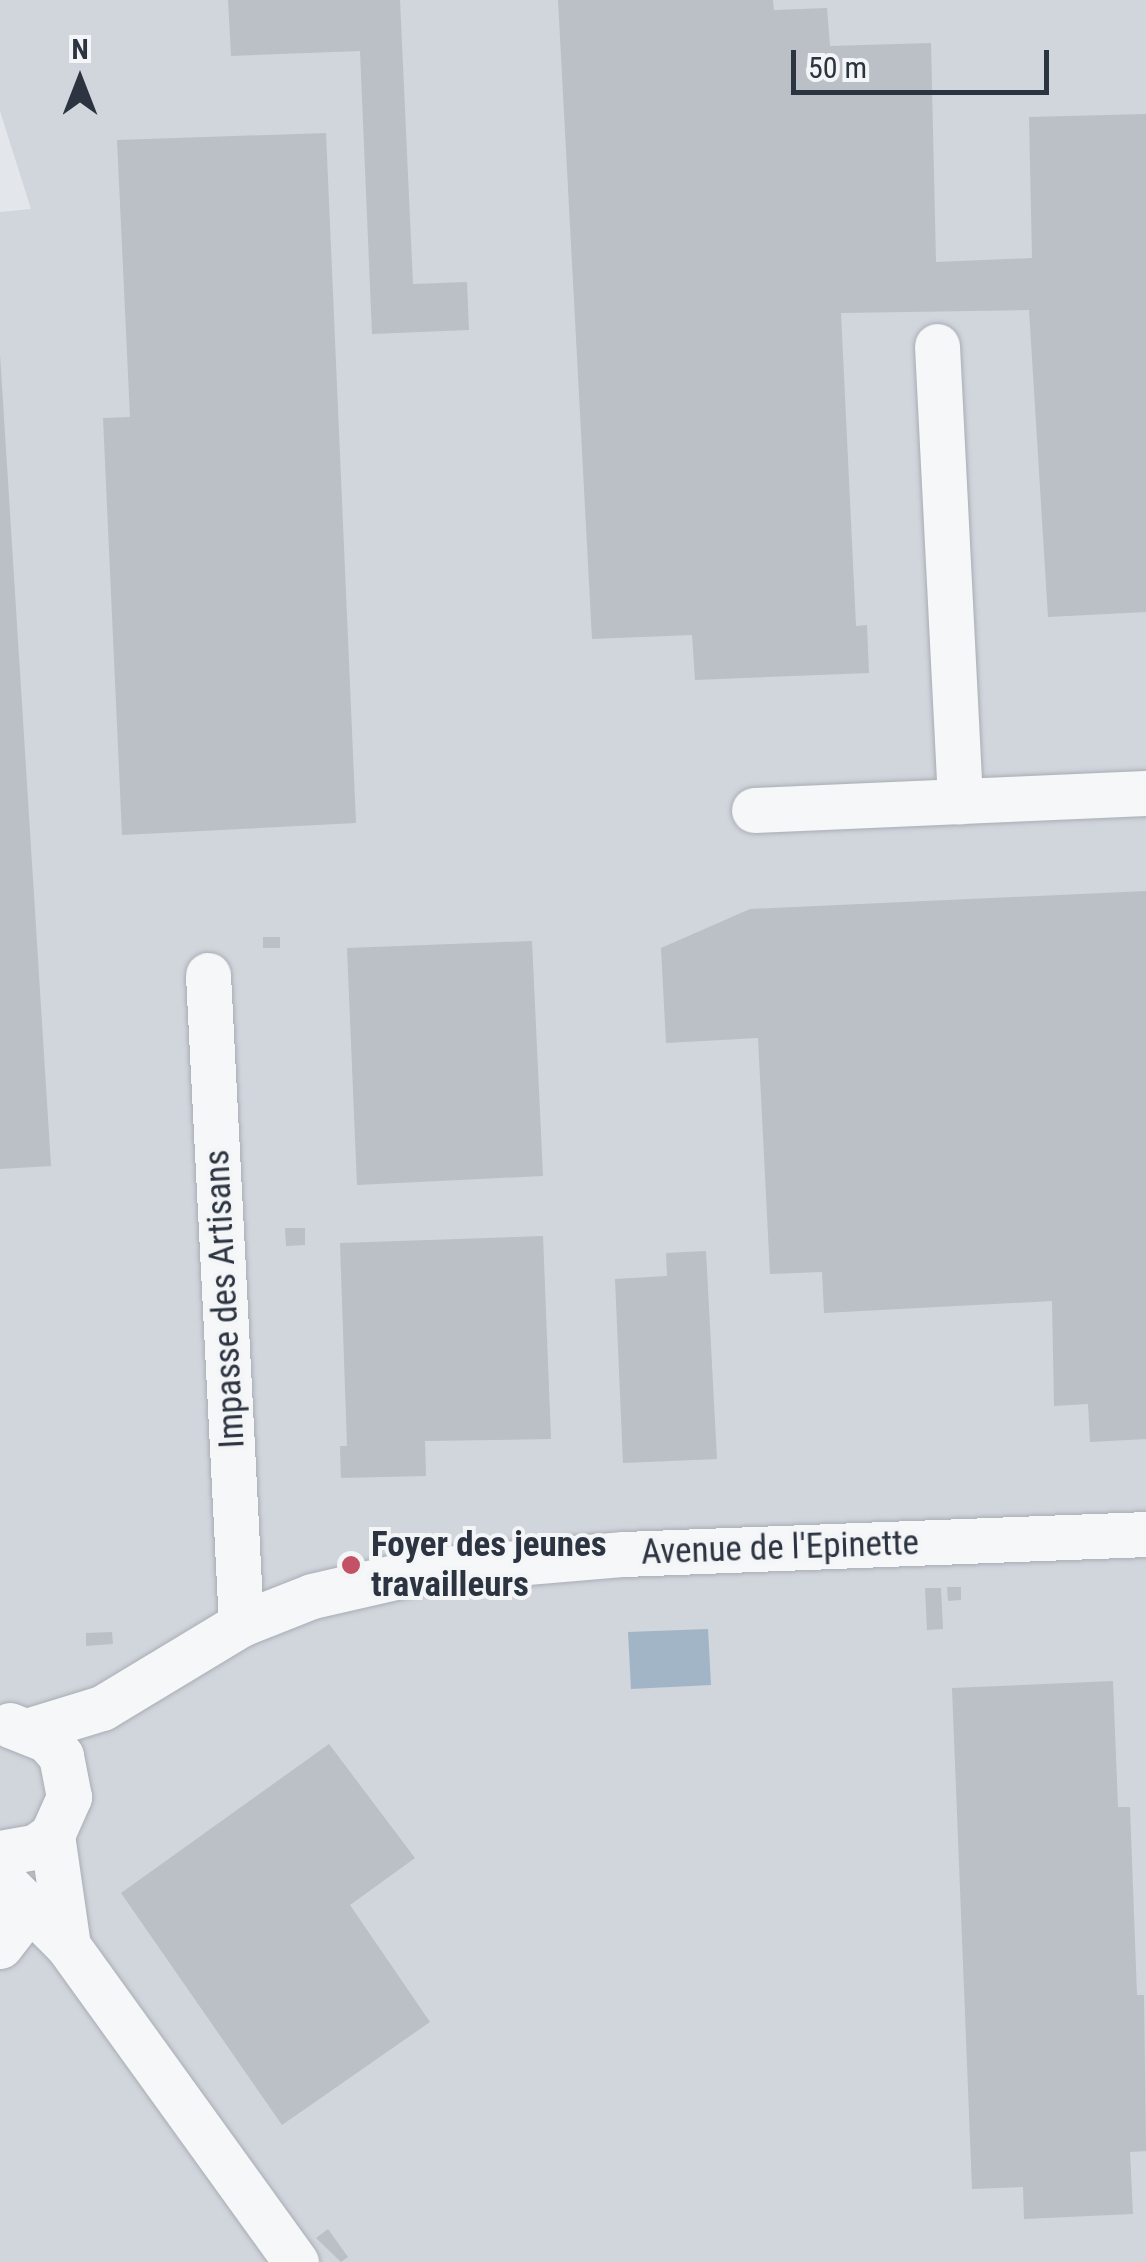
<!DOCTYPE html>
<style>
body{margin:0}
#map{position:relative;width:1146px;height:2262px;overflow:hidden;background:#e3e6ea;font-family:"Roboto Condensed",sans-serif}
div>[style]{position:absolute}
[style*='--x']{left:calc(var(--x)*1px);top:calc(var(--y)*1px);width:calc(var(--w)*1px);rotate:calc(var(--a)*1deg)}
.built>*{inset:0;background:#d1d5dc}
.water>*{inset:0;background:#a1b5c7}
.building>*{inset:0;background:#bbbfc6}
.roads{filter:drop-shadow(0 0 2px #a8adb4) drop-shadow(0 0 2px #a8adb4)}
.minor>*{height:45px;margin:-22.5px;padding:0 22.5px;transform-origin:22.5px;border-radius:22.5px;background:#f5f7f8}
.dots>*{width:28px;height:28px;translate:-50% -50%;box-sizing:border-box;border:5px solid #f3f5f7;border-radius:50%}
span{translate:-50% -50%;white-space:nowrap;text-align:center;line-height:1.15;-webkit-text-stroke:8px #f3f5f7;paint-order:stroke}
.street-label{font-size:35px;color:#2c3441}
.poi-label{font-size:35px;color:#2c3441;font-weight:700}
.left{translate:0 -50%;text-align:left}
.north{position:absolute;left:30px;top:30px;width:100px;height:100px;-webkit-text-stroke:8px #f3f5f7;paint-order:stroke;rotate:0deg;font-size:28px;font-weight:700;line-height:40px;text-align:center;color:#2c3441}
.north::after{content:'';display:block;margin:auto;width:35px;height:45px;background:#2c3441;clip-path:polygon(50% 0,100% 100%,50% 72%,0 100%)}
.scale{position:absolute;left:791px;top:50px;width:258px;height:45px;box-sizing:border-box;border:5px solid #2c3441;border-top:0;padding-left:12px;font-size:30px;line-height:35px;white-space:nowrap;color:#2c3441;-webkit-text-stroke:8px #f3f5f7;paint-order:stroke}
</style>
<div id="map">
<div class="built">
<i style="clip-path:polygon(0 0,1146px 0,1146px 2262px,0 2262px,0 212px,31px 209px,0 111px)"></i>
</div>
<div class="water">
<i style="clip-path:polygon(708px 1629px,711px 1685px,631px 1689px,628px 1632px)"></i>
</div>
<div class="building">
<i style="clip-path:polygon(228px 0,400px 0,413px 284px,467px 282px,469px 330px,372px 334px,360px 51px,231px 56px)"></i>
<i style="clip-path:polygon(558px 0,773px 0,774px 10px,827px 8px,830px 46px,931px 43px,936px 262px,1032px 258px,1029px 117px,1146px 114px,1146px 612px,1048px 617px,1029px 310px,841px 313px,856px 626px,867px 625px,869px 673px,695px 680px,692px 635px,592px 639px)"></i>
<i style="clip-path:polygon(326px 133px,356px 823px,122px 835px,103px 418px,130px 417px,117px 140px)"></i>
<i style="clip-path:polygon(0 354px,51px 1166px,0 1169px)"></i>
<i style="clip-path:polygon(1146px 891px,1146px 1439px,1090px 1442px,1088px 1404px,1054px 1406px,1052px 1301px,824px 1313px,822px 1272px,770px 1274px,758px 1038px,666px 1043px,661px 948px,750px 909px)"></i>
<i style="clip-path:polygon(263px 937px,280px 937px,280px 948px,263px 948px)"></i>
<i style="clip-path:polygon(532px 941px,543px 1176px,357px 1185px,347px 948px)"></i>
<i style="clip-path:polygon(285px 1228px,305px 1228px,305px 1245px,286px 1246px)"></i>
<i style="clip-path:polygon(543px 1236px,551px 1439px,425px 1441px,426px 1476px,341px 1478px,340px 1446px,347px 1446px,340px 1243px)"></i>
<i style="clip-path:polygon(706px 1251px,717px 1459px,623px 1463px,615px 1279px,667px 1276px,666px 1253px)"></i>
<i style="clip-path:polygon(947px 1587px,961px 1587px,961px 1600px,948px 1601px)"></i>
<i style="clip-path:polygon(925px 1588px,941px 1588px,943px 1629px,927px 1630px)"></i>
<i style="clip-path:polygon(112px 1632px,113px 1644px,86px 1646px,86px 1633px)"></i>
<i style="clip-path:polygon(1113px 1681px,1118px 1807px,1130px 1807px,1137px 1995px,1144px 1995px,1146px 2151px,1130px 2152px,1133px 2214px,1024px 2219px,1023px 2187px,972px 2189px,952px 1688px)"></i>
<i style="clip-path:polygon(329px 1744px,415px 1858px,350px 1905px,430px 2022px,282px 2125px,121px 1893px)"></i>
<i style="clip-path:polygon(328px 2229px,348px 2257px,341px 2262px,316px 2238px)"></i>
</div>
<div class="roads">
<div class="minor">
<i style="--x:937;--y:346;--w:456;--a:87.1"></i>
<i style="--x:754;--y:810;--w:392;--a:-2.5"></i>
<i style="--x:208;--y:975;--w:650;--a:87.09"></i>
<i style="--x:30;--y:1730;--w:75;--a:-17"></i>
<i style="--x:102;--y:1708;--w:162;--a:-31.1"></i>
<i style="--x:241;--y:1624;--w:76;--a:-21.5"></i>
<i style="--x:312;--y:1596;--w:112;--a:-12.9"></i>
<i style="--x:421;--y:1571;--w:204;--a:-4.8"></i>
<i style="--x:624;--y:1554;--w:522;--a:-2.19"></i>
<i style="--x:52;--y:1835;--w:112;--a:81.8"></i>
<i style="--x:68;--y:1946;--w:390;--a:54.2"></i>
<i style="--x:0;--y:1853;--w:36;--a:-10"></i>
<i style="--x:35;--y:1847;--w:21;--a:-35"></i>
<i style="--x:52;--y:1835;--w:42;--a:-65.9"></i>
<i style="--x:69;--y:1797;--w:42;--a:-101"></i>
<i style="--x:61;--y:1756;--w:21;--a:-131"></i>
<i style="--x:47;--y:1740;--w:40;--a:-158"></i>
<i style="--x:0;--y:1878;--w:96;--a:45"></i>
<i style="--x:0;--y:1946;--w:49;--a:-52.4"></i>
</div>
</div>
<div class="dots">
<i style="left:351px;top:1565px;background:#c45267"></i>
</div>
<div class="street-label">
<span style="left:225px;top:1299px;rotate:-93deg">Impasse des Artisans</span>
<span style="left:780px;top:1548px;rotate:-2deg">Avenue de l'Epinette</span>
</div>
<div class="poi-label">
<span class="left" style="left:371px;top:1565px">Foyer des jeunes<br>travailleurs</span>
</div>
<div class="north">N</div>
<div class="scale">50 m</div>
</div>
